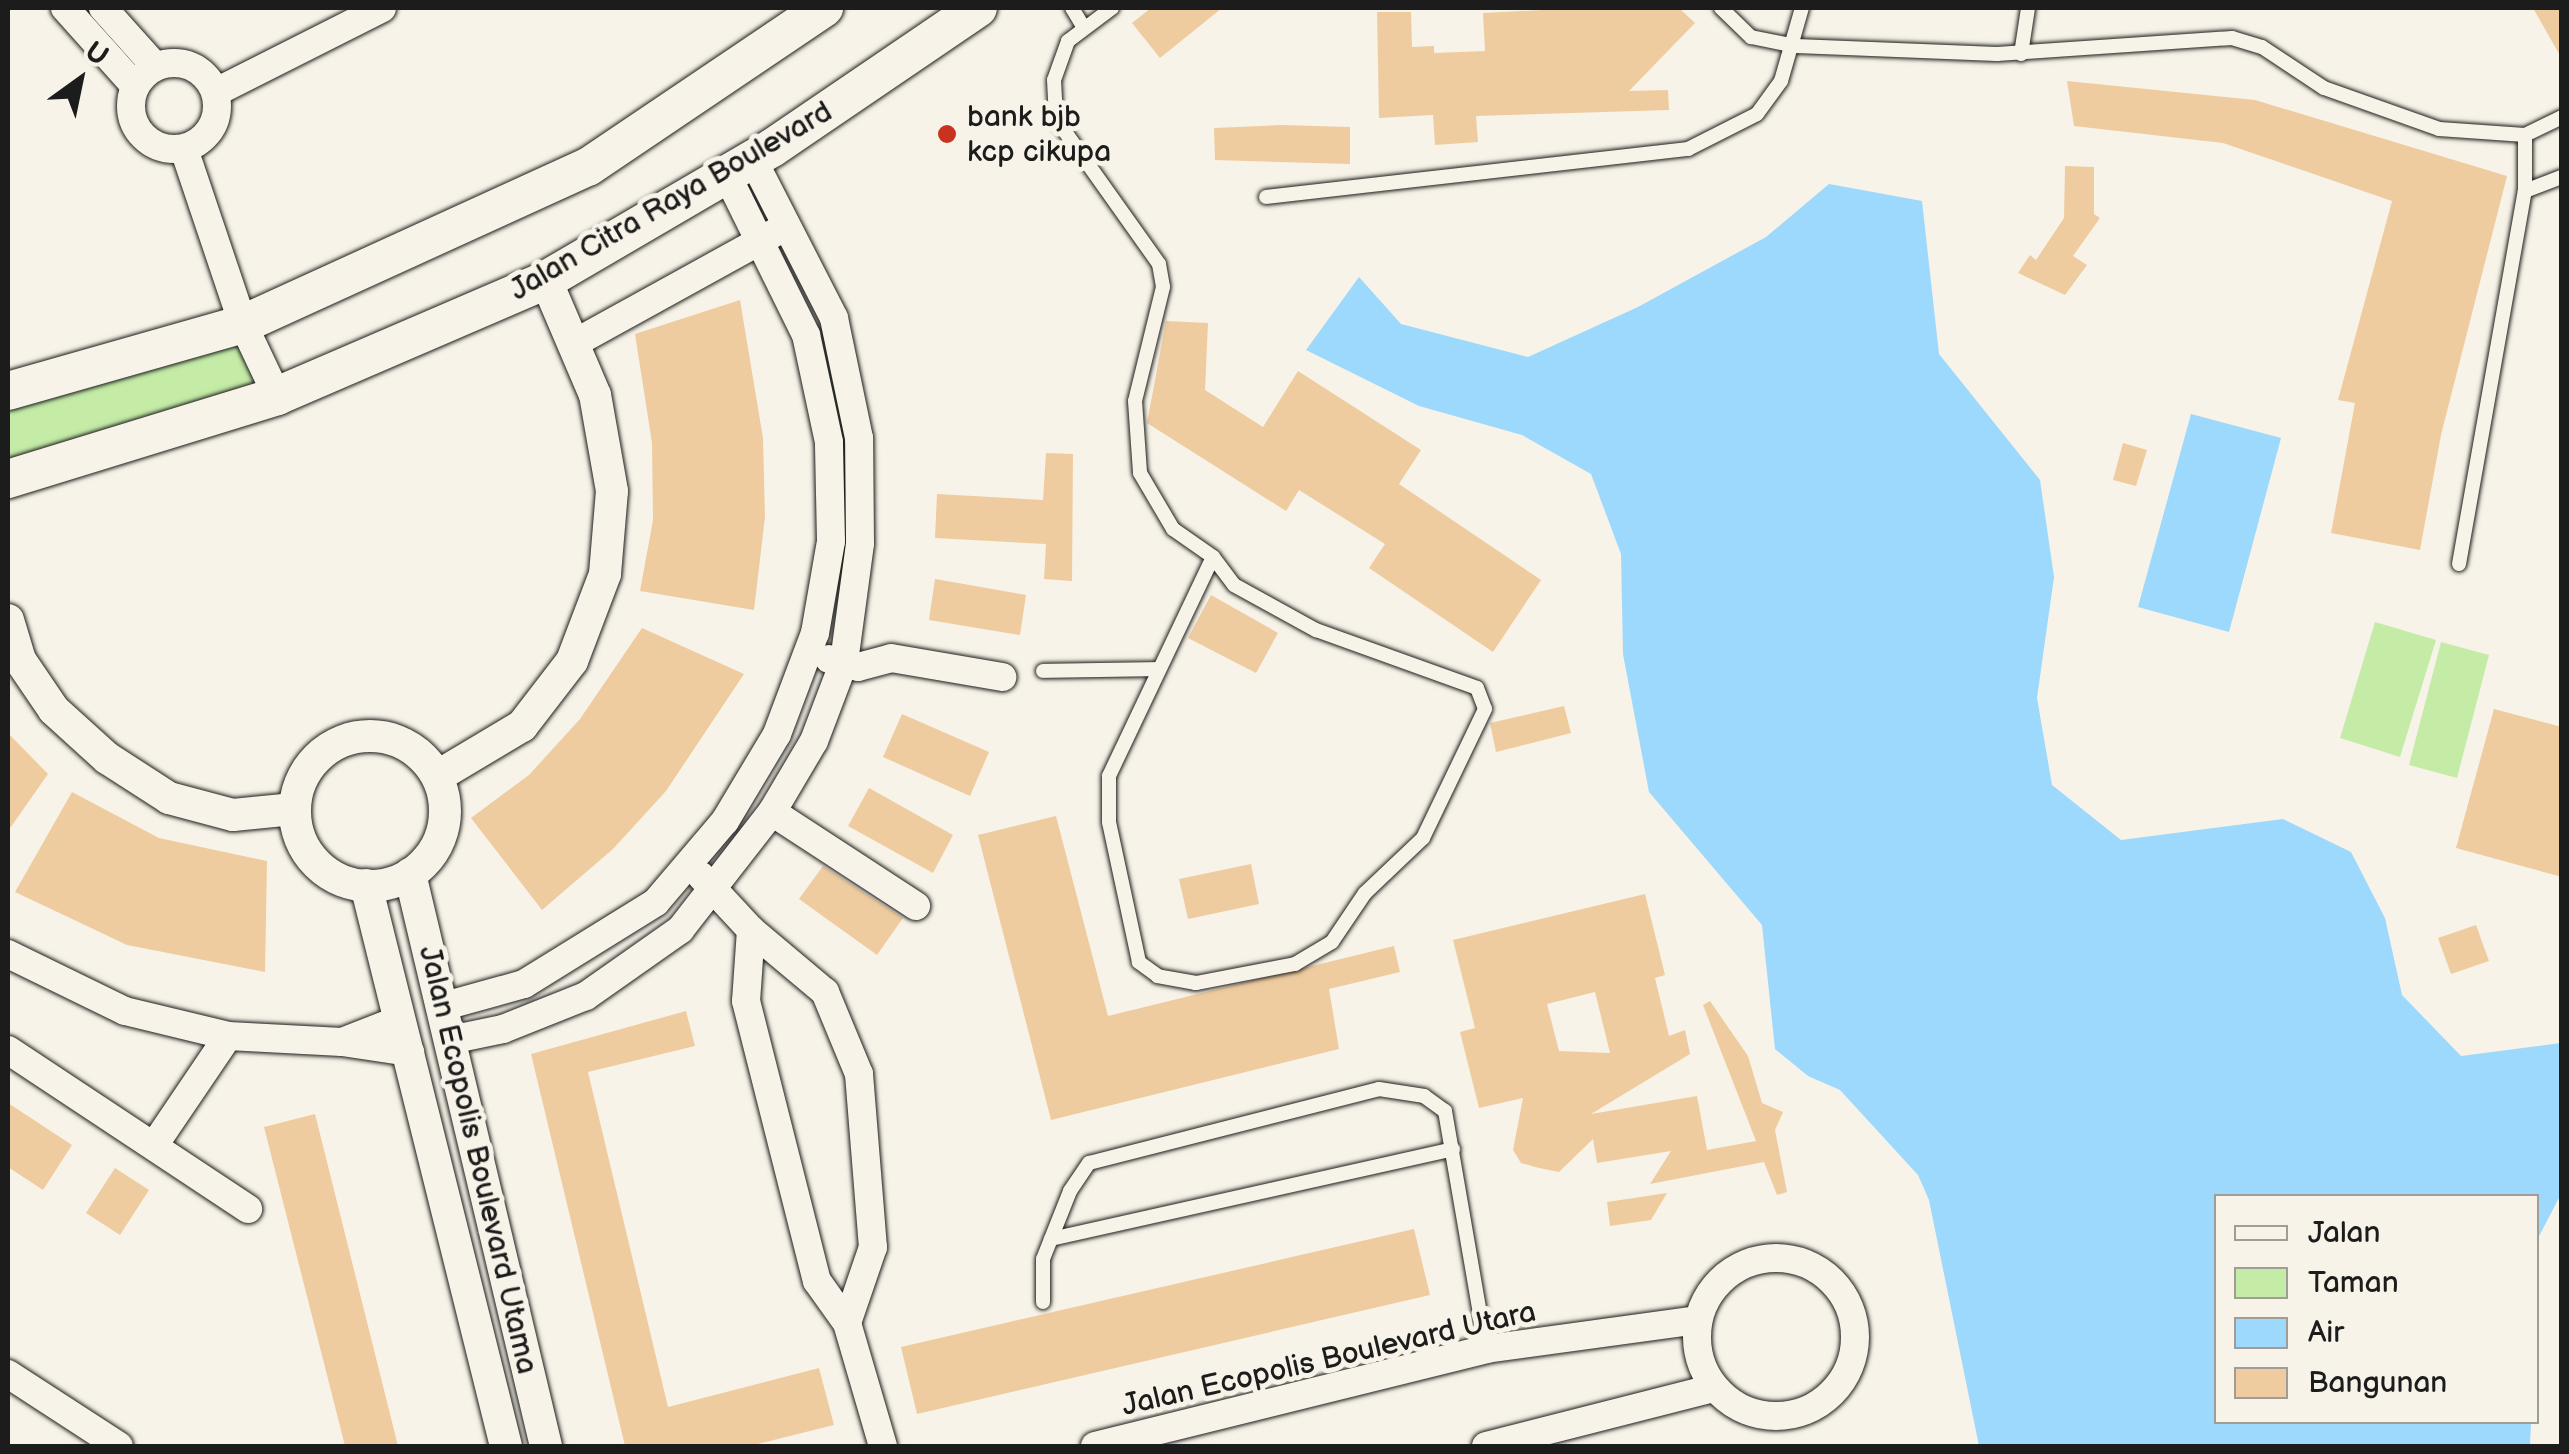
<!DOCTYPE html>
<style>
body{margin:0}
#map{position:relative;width:2569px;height:1454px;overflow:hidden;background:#f7f3e8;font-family:"Balsamiq Sans",sans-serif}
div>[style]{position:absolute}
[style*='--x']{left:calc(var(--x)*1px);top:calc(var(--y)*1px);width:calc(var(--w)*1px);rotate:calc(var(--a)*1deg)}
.green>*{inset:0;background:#c4eca7}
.water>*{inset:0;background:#9dd8fd}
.building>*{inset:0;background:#efcca0}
.roads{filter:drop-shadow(0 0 2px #1c1c1c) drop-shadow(0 0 2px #1c1c1c)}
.service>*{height:14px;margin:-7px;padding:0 7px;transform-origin:7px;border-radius:7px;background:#f7f3e8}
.minor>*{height:28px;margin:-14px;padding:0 14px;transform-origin:14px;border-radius:14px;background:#f7f3e8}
.minor>.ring{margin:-14px;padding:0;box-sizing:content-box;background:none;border:28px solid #f7f3e8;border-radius:50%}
.tertiary>*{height:32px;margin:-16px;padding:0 16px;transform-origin:16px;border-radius:16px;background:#f7f3e8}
.tertiary>.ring{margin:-16px;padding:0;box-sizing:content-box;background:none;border:32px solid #f7f3e8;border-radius:50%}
.secondary>*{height:38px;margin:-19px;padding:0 19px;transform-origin:19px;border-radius:19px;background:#f7f3e8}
.dots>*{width:28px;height:28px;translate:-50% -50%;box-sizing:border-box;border:5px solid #f7f3e8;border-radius:50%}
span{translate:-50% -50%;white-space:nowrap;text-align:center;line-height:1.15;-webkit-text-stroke:10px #f7f3e8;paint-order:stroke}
.poi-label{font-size:30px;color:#1c1c1c}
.left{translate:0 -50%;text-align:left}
.street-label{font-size:30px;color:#1c1c1c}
.frame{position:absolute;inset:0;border:10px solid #1c1c1c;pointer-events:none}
.legend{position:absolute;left:2214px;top:1194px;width:325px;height:230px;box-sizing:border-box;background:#f7f3e8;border:2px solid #9f9d96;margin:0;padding:12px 18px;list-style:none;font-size:30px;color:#1c1c1c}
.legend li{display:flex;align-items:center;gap:20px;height:50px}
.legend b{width:50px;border:2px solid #9f9d96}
.north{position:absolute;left:30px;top:30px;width:100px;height:100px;-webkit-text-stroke:8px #f7f3e8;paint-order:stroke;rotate:33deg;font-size:28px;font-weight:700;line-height:40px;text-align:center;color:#1c1c1c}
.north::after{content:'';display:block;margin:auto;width:35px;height:45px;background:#1c1c1c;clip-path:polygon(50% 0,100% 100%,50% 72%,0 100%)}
</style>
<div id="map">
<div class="green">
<i style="clip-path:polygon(241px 325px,279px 397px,8px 478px,8px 391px)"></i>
<i style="clip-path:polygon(2375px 622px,2436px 640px,2400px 757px,2340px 738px)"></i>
<i style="clip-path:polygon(2441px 642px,2489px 655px,2457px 778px,2409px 765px)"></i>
</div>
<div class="water">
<i style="clip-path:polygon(1829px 184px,1922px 201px,1939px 354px,2040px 480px,2054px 577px,2037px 698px,2052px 785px,2121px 840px,2283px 819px,2351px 852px,2385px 918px,2402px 995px,2461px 1056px,2561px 1043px,2561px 1194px,2537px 1240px,2536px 1196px,2216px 1196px,2216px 1422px,2531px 1422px,2530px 1446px,1979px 1446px,1929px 1200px,1918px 1175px,1840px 1090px,1808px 1076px,1775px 1049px,1762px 925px,1649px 792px,1623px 654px,1621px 554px,1591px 474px,1522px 435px,1419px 406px,1306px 350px,1359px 277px,1401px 324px,1528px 357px,1638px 307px,1766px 237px)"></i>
<i style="clip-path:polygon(2191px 414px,2281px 438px,2229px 632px,2138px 607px)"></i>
</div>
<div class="building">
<i style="clip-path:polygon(1151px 8px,1222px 8px,1160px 58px,1132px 23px)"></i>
<i style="clip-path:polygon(1582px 8px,1679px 8px,1695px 23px,1629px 91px,1668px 90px,1669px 110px,1476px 116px,1478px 142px,1435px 145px,1433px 115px,1379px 118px,1377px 12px,1411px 12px,1412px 47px,1434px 46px,1434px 53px,1485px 51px,1483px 13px)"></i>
<i style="clip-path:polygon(2533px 8px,2562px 8px,2562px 59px)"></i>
<i style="clip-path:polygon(2067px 81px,2255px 100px,2507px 176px,2441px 435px,2420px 550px,2331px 533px,2355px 403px,2338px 400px,2392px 201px,2223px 143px,2074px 126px)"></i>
<i style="clip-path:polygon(1281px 125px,1350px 127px,1350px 164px,1215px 160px,1214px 128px)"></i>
<i style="clip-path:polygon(2065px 166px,2094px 167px,2094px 214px,2100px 218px,2073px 256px,2087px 265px,2065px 295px,2018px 273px,2030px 255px,2036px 260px,2064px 218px)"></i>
<i style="clip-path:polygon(740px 300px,763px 438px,765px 517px,754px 610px,640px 591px,653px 520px,652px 443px,635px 334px)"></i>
<i style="clip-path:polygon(1166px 321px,1208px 323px,1205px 390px,1263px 427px,1298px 371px,1421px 450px,1399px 484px,1541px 580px,1493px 652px,1369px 568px,1385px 544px,1299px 490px,1286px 511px,1147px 423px)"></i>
<i style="clip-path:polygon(2123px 443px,2147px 450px,2136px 486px,2113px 480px)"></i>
<i style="clip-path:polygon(1046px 453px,1073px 454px,1072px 581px,1044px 579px,1046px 544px,935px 538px,937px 494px,1043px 500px)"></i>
<i style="clip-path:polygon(935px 579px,1026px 595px,1020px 635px,929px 620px)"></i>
<i style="clip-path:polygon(1211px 595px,1278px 633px,1256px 673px,1188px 638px)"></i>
<i style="clip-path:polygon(642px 628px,744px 674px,666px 791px,613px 849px,542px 910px,471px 818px,529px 775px,580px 719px)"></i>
<i style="clip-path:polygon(1564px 706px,1571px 733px,1496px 752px,1490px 723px)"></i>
<i style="clip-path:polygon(2494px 709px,2562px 727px,2562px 877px,2456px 848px)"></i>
<i style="clip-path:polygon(902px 714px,989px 752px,970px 796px,883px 757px)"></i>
<i style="clip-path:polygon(8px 733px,48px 774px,8px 831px)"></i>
<i style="clip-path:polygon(869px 788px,953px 835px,933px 873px,848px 826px)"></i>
<i style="clip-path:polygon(72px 792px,159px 838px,267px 861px,265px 972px,127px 945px,15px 892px)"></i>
<i style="clip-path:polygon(1056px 816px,1108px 1016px,1394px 946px,1400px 972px,1329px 989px,1339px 1049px,1051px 1120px,978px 835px)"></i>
<i style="clip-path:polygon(1251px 864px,1259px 904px,1188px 919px,1179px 879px)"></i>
<i style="clip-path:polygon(823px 866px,903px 918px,877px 955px,799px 899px)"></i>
<i style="clip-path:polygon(evenodd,1645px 894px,1665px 975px,1655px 978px,1669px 1036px,1685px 1030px,1690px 1054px,1591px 1114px,1697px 1096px,1707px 1150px,1756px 1141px,1703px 1005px,1710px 1001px,1748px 1056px,1762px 1103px,1783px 1112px,1775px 1130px,1787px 1192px,1777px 1195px,1764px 1162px,1650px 1184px,1671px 1151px,1597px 1163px,1593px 1139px,1559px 1172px,1539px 1168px,1521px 1163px,1513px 1150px,1523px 1098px,1479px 1108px,1460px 1032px,1475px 1028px,1453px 940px,1645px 894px,1595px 992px,1610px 1053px,1559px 1051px,1547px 1004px,1595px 992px)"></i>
<i style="clip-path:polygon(2476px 925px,2489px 961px,2451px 974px,2438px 938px)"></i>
<i style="clip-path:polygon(686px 1011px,695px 1046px,588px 1072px,668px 1407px,819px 1368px,834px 1425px,750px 1446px,625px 1446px,531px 1054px)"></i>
<i style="clip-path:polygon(8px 1103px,72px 1145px,43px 1190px,8px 1167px)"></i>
<i style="clip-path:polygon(315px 1114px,398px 1446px,345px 1446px,264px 1127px)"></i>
<i style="clip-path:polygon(115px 1168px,149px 1190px,120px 1235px,86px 1213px)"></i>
<i style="clip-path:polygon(1667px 1193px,1651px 1220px,1610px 1226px,1607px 1202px)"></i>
<i style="clip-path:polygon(1414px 1229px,1430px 1295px,917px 1414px,901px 1347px)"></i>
</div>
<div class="roads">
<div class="service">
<i style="--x:1072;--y:8;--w:23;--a:59"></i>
<i style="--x:1112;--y:8;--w:55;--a:143.1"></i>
<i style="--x:1068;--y:41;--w:41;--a:109.7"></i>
<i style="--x:1054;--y:80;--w:39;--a:87"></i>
<i style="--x:1056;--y:119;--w:178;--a:54.6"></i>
<i style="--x:1159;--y:264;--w:23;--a:80"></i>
<i style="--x:1163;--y:287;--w:117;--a:103.8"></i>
<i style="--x:1135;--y:401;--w:72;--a:86"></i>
<i style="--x:1140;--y:473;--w:65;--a:59.5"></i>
<i style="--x:1173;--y:529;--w:49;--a:35"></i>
<i style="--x:1213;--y:557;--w:35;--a:53"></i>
<i style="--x:1234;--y:585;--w:94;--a:28.8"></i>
<i style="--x:1316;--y:630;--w:171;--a:19.8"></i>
<i style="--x:1477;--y:688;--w:22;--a:69"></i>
<i style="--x:1485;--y:709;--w:143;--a:115.7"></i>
<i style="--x:1423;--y:838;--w:80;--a:136.5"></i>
<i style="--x:1365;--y:893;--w:59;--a:124"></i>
<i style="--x:1332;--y:942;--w:43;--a:149.3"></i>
<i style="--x:1295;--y:964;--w:101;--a:169.1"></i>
<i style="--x:1196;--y:983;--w:39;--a:-170"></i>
<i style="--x:1158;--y:976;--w:24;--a:-144"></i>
<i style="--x:1139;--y:962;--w:143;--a:-102.1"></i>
<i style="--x:1109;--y:822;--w:46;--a:-90"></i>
<i style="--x:1109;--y:776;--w:242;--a:-64.6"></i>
<i style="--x:1721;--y:8;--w:42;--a:44"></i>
<i style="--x:1751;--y:37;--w:46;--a:11.3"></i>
<i style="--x:1796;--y:46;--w:201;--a:2.3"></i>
<i style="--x:1997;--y:54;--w:236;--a:-3.9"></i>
<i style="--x:2232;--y:38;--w:31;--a:17"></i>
<i style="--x:2262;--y:47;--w:74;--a:33.5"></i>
<i style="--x:2324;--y:88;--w:122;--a:19.6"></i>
<i style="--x:2439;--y:129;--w:86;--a:4"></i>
<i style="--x:2525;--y:135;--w:41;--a:-25.9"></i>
<i style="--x:2021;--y:54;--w:47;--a:-81.3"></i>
<i style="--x:2525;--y:191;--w:40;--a:-21"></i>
<i style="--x:1266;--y:197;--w:425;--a:-6.5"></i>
<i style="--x:1688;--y:149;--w:77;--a:-26.9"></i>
<i style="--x:1757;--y:114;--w:41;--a:-54"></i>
<i style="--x:1781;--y:81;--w:76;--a:-74"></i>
<i style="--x:2459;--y:564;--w:379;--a:-80"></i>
<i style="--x:2525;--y:191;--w:56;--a:-90"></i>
<i style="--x:1043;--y:671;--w:113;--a:-1"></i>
<i style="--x:1051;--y:1239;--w:412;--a:-12.6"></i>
<i style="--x:1043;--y:1302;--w:43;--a:-90"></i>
<i style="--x:1043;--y:1259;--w:73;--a:-68.3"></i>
<i style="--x:1070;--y:1191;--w:34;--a:-56"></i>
<i style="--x:1089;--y:1163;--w:299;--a:-14.3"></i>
<i style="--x:1379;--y:1089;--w:46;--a:8.8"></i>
<i style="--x:1424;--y:1096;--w:26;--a:36"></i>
<i style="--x:1445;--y:1111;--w:242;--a:80.2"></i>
</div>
<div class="minor">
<i style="--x:65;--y:8;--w:105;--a:48.1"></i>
<i style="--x:103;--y:8;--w:79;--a:48.1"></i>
<i class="ring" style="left:131px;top:63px;width:58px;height:58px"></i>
<i style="--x:216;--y:92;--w:186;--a:-26.8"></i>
<i style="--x:184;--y:149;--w:185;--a:71.4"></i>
<i style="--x:243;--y:324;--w:80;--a:64.7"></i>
<i style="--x:573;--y:344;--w:234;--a:-28.9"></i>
<i style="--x:829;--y:659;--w:30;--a:15"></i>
<i style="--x:858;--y:667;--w:34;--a:-15"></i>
<i style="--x:891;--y:658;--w:113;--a:9.7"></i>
<i style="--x:772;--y:812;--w:172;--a:33.1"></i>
<i style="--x:701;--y:876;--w:74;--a:47.2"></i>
<i style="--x:751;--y:930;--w:97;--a:40"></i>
<i style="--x:825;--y:992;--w:89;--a:67.5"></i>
<i style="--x:859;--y:1074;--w:174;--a:85.4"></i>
<i style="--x:873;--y:1247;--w:80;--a:108.9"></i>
<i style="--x:751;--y:930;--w:71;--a:94"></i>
<i style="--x:746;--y:1001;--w:289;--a:75.8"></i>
<i style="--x:817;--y:1281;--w:52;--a:54.5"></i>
<i style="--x:847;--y:1323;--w:128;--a:73.7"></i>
<i style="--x:8;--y:954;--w:130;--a:26"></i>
<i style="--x:125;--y:1011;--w:106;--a:13.6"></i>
<i style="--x:228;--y:1036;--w:114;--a:3"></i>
<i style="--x:342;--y:1042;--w:63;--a:-21.3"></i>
<i style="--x:441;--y:1007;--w:86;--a:-15.5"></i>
<i style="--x:524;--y:984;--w:155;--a:-31.8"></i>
<i style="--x:656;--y:902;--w:106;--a:-49.6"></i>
<i style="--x:725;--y:821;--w:101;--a:-59.1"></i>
<i style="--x:777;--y:734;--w:108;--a:-69.4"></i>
<i style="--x:815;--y:633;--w:93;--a:-80.1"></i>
<i style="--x:831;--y:541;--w:99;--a:-91.2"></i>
<i style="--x:829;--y:442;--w:109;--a:-102.1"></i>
<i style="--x:806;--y:335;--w:178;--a:-116.3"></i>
<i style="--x:450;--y:1040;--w:54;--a:-11.7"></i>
<i style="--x:503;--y:1029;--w:89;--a:-21.7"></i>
<i style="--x:586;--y:996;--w:115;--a:-35.1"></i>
<i style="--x:680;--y:930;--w:150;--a:-52.1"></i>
<i style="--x:772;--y:812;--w:82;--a:-59.4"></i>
<i style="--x:814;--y:741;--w:85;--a:-69.2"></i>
<i style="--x:844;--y:662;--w:120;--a:-82.3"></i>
<i style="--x:860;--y:543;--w:105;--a:-90.5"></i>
<i style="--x:859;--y:438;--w:123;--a:-101.8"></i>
<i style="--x:834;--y:318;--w:178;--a:-117.1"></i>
<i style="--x:342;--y:1042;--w:69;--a:8.4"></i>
<i style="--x:8;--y:1050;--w:288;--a:33.5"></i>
<i style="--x:155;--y:1144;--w:130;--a:-55.9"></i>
<i class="ring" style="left:1697px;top:1258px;width:130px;height:130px"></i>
<i style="--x:8;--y:1374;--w:132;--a:33"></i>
<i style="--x:1095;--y:1446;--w:403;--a:-13.9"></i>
<i style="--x:1486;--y:1349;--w:213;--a:-7.8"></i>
<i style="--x:1486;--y:1446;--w:235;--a:-14.3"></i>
</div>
<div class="tertiary">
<i style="--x:8;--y:620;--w:42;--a:73.3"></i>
<i style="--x:20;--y:660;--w:60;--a:55.8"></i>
<i style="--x:54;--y:710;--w:72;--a:42.2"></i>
<i style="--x:107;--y:758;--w:74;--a:32.8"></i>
<i style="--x:169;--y:798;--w:66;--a:14.9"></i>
<i style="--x:233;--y:815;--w:61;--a:-5.6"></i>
<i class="ring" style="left:295px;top:736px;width:118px;height:118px"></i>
<i style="--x:438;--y:776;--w:98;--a:-30.8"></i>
<i style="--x:522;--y:726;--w:82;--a:-52.4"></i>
<i style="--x:572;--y:661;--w:93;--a:-69.2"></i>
<i style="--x:605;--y:574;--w:83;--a:-85.2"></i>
<i style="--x:612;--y:491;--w:97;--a:-100"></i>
<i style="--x:595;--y:395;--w:125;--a:-113.1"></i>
<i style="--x:410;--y:874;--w:588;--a:76.63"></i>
<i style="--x:366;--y:885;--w:578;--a:75.99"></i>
</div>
<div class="secondary">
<i style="--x:8;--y:391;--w:244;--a:-15.9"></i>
<i style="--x:243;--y:324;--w:379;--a:-24.5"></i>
<i style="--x:588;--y:167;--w:285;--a:-34"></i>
<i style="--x:8;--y:479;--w:282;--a:-17.1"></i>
<i style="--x:277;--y:396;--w:293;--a:-23.3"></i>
<i style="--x:546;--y:280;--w:262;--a:-30.3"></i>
<i style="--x:772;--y:148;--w:249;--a:-34.2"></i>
</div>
</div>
<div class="dots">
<i style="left:947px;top:134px;background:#c8321e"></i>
</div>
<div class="poi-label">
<span class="left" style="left:967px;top:134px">bank bjb<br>kcp cikupa</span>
</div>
<div class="street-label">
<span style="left:671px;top:201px;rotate:-30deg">Jalan Citra Raya Boulevard</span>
<span style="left:478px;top:1160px;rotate:77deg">Jalan Ecopolis Boulevard Utama</span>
<span style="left:1329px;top:1359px;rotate:-13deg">Jalan Ecopolis Boulevard Utara</span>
</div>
<div class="frame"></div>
<ul class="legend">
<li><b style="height:12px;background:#f7f3e8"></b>Jalan</li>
<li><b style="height:28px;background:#c4eca7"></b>Taman</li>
<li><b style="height:28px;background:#9dd8fd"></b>Air</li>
<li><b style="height:28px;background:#efcca0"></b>Bangunan</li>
</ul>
<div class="north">U</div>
</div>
